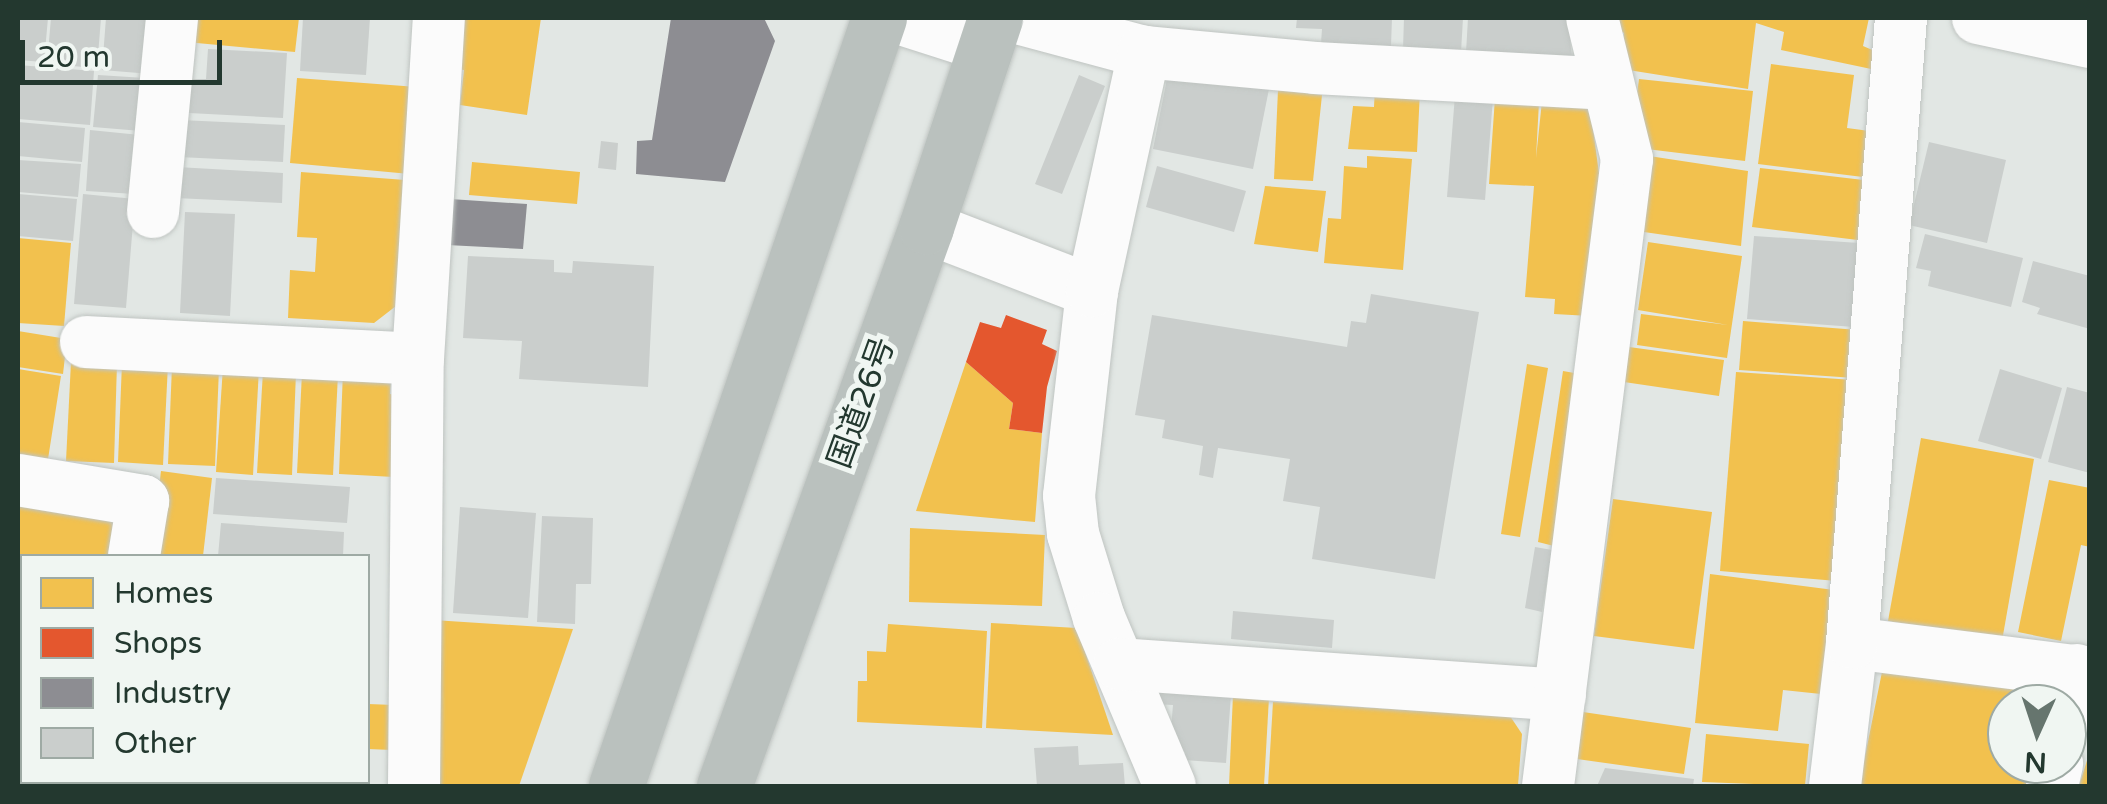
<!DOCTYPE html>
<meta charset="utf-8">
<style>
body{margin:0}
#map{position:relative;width:2107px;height:804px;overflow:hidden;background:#e2e7e4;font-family:"Varela Round","Noto Sans JP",sans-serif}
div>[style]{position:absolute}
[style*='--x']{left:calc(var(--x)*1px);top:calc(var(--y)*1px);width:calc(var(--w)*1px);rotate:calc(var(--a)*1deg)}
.homes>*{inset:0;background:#f2c14e}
.shops>*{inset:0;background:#e4572e}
.industry>*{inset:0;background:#8d8d92}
.building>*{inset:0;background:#cacecc}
.roads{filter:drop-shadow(0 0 2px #bfc4c1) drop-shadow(0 0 2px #bfc4c1)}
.street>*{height:52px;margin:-26px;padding:0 26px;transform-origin:26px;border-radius:26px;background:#fbfbfb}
.highway>*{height:55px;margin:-27.5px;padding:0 27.5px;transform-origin:27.5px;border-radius:27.5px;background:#bac1be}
span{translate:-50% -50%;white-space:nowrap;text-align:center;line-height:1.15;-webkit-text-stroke:10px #f0f6f2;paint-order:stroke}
.street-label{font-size:32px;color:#23382f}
.frame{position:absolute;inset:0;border:20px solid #23382f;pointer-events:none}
.legend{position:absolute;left:20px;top:554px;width:350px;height:230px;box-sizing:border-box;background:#f0f6f2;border:2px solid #9eaaa4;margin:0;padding:12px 18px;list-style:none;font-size:30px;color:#23382f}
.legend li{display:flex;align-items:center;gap:20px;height:50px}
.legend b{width:50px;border:2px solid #9eaaa4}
.north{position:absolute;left:1987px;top:684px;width:100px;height:100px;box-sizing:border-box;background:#f0f6f2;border:2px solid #9eaaa4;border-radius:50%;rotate:183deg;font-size:28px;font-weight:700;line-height:40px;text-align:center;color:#23382f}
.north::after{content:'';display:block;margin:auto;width:35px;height:45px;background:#66756e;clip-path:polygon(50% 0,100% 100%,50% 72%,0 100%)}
.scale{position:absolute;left:20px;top:40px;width:202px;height:45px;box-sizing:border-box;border:5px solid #23382f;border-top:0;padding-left:12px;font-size:30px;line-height:35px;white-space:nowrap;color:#23382f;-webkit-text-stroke:8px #f0f6f2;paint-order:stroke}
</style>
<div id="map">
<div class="homes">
<i style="clip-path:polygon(189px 18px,299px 18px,295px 52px,186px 42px)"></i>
<i style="clip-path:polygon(463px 18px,541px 18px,527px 115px,460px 105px,464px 70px,456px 69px)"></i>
<i style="clip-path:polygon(1614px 18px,1869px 18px,1863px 46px,1877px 52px,1876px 70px,1781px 50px,1784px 32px,1756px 23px,1748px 89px,1622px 69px,1624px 33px,1617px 29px)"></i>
<i style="clip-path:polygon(1771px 64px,1854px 75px,1847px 128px,1877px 132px,1871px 178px,1758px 164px)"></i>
<i style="clip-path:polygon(297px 78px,417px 87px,410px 174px,290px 163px)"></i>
<i style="clip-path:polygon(1639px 79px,1753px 91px,1745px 161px,1630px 147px)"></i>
<i style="clip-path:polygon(1375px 86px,1420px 91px,1417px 152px,1348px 149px,1353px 106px,1374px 107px)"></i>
<i style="clip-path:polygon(1278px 90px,1322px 95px,1313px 181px,1274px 179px)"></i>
<i style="clip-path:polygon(1495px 98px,1539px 102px,1536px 158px,1542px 101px,1590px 106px,1600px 181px,1590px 316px,1554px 314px,1555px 299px,1525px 297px,1534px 186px,1489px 184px)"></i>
<i style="clip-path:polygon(1367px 156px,1412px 159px,1403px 270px,1324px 263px,1328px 218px,1341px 219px,1344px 166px,1367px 168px)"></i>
<i style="clip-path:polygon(1649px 156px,1748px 171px,1741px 246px,1644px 232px)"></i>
<i style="clip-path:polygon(472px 162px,580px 172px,577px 204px,469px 195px)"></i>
<i style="clip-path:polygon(1760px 168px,1872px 181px,1866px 241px,1752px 227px)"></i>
<i style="clip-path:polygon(301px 172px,405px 180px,396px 306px,374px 323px,288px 318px,290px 270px,315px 272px,317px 238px,297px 237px)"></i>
<i style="clip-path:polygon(1265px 186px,1326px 191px,1318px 252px,1254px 244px)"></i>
<i style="clip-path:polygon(18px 238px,71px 243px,64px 326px,18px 323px)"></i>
<i style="clip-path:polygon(1648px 242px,1742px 256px,1727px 358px,1637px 345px,1641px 314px,1728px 325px,1638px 310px)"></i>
<i style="clip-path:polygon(1743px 321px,1858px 330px,1855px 378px,1739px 370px)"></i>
<i style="clip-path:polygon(18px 331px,67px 339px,63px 374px,18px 367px)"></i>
<i style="clip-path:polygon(1629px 347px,1724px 360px,1719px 396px,1624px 382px)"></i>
<i style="clip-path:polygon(71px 362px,117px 363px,114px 463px,66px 461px)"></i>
<i style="clip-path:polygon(966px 362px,1013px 403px,1009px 429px,1042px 433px,1035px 522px,916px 511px)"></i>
<i style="clip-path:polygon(122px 363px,168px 364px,163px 465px,118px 462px)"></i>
<i style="clip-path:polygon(1527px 364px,1548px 368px,1520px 537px,1501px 534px)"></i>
<i style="clip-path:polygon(172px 366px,219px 368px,215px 466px,168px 464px)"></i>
<i style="clip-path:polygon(223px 367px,259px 369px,253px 475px,216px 472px)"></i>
<i style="clip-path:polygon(18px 369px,61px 376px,48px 459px,18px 457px)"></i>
<i style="clip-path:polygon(263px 371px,296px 372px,292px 475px,257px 473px)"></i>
<i style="clip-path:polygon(343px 371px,391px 374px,390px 394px,398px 395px,394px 477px,339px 474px)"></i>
<i style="clip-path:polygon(1563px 371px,1580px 374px,1554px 546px,1538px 542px)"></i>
<i style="clip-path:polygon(1736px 372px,1853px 380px,1837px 581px,1720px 571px)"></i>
<i style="clip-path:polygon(302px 373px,338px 374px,333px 475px,297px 473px)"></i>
<i style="clip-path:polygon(1921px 438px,2034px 459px,2002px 641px,1888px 621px)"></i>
<i style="clip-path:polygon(161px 471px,212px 478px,203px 556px,151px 556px)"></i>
<i style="clip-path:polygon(2049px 480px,2090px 488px,2090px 547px,2081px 545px,2061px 641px,2018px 632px)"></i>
<i style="clip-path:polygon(18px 493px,131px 512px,124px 556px,22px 556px,22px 663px,18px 663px)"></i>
<i style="clip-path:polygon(1613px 499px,1712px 512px,1694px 649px,1594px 636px)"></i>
<i style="clip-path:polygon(910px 528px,1045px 535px,1042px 606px,909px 602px)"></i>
<i style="clip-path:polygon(1710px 574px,1834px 590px,1821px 694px,1783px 690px,1778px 731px,1695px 723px)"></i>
<i style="clip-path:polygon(433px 620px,573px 629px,519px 786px,430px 786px)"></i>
<i style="clip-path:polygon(991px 623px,1077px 628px,1113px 735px,986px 728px)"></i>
<i style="clip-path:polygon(888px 624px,987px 631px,982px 728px,857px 722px,858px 681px,867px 681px,867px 651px,886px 652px)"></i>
<i style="clip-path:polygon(1883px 667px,2049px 689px,2045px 704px,2007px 704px,2007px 764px,2032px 764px,2027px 786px,1859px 786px)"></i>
<i style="clip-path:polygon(1233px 695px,1269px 697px,1264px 786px,1229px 786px)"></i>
<i style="clip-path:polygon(18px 696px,22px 697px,22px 782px,178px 782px,177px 786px,18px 786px)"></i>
<i style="clip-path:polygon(1273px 702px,1510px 716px,1522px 734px,1518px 786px,1268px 786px)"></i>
<i style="clip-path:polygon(368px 704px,394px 705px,392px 750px,368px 749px)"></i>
<i style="clip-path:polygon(1583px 712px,1691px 728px,1684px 774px,1577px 759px)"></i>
<i style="clip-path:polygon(1706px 734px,1809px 744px,1805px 786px,1702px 782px)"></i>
<i style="clip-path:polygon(2089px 754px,2090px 786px,2079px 786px)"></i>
</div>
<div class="shops">
<i style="clip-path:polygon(1006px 315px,1047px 330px,1042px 344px,1057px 351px,1047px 387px,1042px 433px,1009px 429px,1013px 403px,966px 362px,980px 322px,1001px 328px)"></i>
</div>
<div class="industry">
<i style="clip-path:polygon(671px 18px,764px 18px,775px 41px,725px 182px,636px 174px,637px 141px,652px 140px)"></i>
<i style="clip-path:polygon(450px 199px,527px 204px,523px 249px,447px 245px)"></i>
</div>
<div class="building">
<i style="clip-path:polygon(18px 18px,48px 18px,44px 62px,18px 60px)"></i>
<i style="clip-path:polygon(51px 18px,101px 18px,97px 68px,47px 64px)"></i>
<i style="clip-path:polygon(106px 18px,156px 18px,151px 74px,102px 70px)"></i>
<i style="clip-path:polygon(303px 18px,370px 18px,366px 75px,300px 71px)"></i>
<i style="clip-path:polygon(1297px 18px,1392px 18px,1391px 46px,1321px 43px,1322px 29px,1296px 28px)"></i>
<i style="clip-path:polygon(1404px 18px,1463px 18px,1461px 52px,1403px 49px)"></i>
<i style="clip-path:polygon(1468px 18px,1568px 18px,1572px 58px,1466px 53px)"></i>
<i style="clip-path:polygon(208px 49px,287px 53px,283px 118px,189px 113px,191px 79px,206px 79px)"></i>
<i style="clip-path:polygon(18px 65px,94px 71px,90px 125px,18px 119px)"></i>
<i style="clip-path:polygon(1169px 69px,1269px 89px,1253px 169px,1153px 149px)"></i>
<i style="clip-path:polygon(98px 75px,145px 78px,141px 131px,93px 127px)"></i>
<i style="clip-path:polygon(1079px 75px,1105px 86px,1062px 194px,1035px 184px)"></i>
<i style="clip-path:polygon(1455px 95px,1493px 98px,1485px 200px,1447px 197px)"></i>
<i style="clip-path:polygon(180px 120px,285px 125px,283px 162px,179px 157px)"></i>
<i style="clip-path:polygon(18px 122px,85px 128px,82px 162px,18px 156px)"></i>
<i style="clip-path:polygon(90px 130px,140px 135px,135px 194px,86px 191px)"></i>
<i style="clip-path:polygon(601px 141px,618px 143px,616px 170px,598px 168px)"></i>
<i style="clip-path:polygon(1929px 142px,2006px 160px,1987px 243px,1909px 225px)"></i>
<i style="clip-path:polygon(18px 160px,81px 164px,78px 197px,18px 192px)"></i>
<i style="clip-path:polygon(1157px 166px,1246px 191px,1234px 232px,1146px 207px)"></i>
<i style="clip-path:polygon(177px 167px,283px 173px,282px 203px,175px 198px)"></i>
<i style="clip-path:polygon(18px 194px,77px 199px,73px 241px,18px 236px)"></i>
<i style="clip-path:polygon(83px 194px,135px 199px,126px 308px,74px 304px)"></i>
<i style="clip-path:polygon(185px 212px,235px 214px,230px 316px,180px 313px)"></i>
<i style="clip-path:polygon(1925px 234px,2023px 258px,2011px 307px,1928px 286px,1931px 271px,1916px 268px)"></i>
<i style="clip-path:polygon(1754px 236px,1859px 243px,1854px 327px,1747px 319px)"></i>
<i style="clip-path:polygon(468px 256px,554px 260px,554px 272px,572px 273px,573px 261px,654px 266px,648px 387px,519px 379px,522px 341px,463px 338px)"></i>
<i style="clip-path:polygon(2033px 261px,2090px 276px,2090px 329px,2037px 314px,2040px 308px,2022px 302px)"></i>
<i style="clip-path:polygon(1371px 294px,1479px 312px,1435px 579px,1312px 559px,1320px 507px,1283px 501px,1290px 459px,1218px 448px,1213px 478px,1199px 475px,1203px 446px,1162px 438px,1165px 420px,1135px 415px,1152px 315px,1347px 347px,1351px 321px,1366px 323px)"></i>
<i style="clip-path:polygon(2000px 369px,2062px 388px,2041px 459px,1978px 441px)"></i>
<i style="clip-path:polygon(2067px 387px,2090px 393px,2090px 473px,2048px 462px)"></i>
<i style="clip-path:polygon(216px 478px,350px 487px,347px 523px,213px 514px)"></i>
<i style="clip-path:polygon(460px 507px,536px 513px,528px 618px,453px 613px)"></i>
<i style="clip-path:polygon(542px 516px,593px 518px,591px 584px,576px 584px,575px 624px,537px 622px)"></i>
<i style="clip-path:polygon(221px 523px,344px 532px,343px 556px,218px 556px)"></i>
<i style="clip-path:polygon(1535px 547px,1552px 550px,1542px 612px,1525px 608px)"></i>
<i style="clip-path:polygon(1233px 611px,1334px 620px,1332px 648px,1231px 639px)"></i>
<i style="clip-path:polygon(1152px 688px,1231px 695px,1226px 763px,1184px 760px,1185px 752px,1169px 751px,1173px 705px,1152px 704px)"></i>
<i style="clip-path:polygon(1078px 746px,1079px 765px,1123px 763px,1125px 786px,1037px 786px,1034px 748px)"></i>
<i style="clip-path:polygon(1605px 768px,1694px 779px,1693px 786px,1597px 786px)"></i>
<i style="clip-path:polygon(198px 782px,264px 782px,264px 786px,198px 786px)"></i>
</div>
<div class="roads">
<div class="street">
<i style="--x:898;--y:18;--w:91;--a:17.8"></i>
<i style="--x:1017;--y:18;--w:131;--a:15"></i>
<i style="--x:1978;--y:18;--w:115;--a:12.1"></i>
<i style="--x:153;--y:212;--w:195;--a:-84.4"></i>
<i style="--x:926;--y:227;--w:178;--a:21.1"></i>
<i style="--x:1092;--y:291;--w:206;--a:96.4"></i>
<i style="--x:1069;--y:496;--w:38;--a:84"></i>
<i style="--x:1073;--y:534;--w:88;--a:72.8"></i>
<i style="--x:1099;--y:618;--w:182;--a:67.1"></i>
<i style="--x:1092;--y:291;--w:245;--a:-77.7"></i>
<i style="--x:1144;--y:52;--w:172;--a:5.3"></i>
<i style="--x:1315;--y:68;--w:291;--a:3.1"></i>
<i style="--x:86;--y:342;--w:332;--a:2.9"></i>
<i style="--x:18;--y:480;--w:127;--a:9.5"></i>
<i style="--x:143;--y:501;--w:56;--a:99.3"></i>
<i style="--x:1852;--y:643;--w:240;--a:7.2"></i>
<i style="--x:1119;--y:664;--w:442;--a:4"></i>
<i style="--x:18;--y:678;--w:4;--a:14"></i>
<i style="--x:2067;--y:715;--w:46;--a:-77.5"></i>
<i style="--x:414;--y:786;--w:427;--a:-89.5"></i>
<i style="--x:418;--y:359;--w:342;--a:-86.5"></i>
<i style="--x:1548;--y:786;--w:632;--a:-82.82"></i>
<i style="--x:1627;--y:159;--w:145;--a:-103.9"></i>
<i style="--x:1835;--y:786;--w:144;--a:-83.2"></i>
<i style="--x:1852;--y:643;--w:627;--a:-85.52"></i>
<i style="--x:2052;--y:786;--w:23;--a:-77"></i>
</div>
<div class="highway">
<i style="--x:616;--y:786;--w:812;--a:-71.1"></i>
<i style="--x:724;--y:786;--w:594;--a:-70.13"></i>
<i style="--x:926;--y:227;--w:220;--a:-71.7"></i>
</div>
</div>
<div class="street-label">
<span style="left:862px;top:403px;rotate:-70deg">国道26号</span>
</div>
<div class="frame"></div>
<ul class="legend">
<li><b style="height:28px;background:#f2c14e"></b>Homes</li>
<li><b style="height:28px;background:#e4572e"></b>Shops</li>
<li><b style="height:28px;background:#8d8d92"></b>Industry</li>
<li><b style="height:28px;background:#cacecc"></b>Other</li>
</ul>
<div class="north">N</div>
<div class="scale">20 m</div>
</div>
